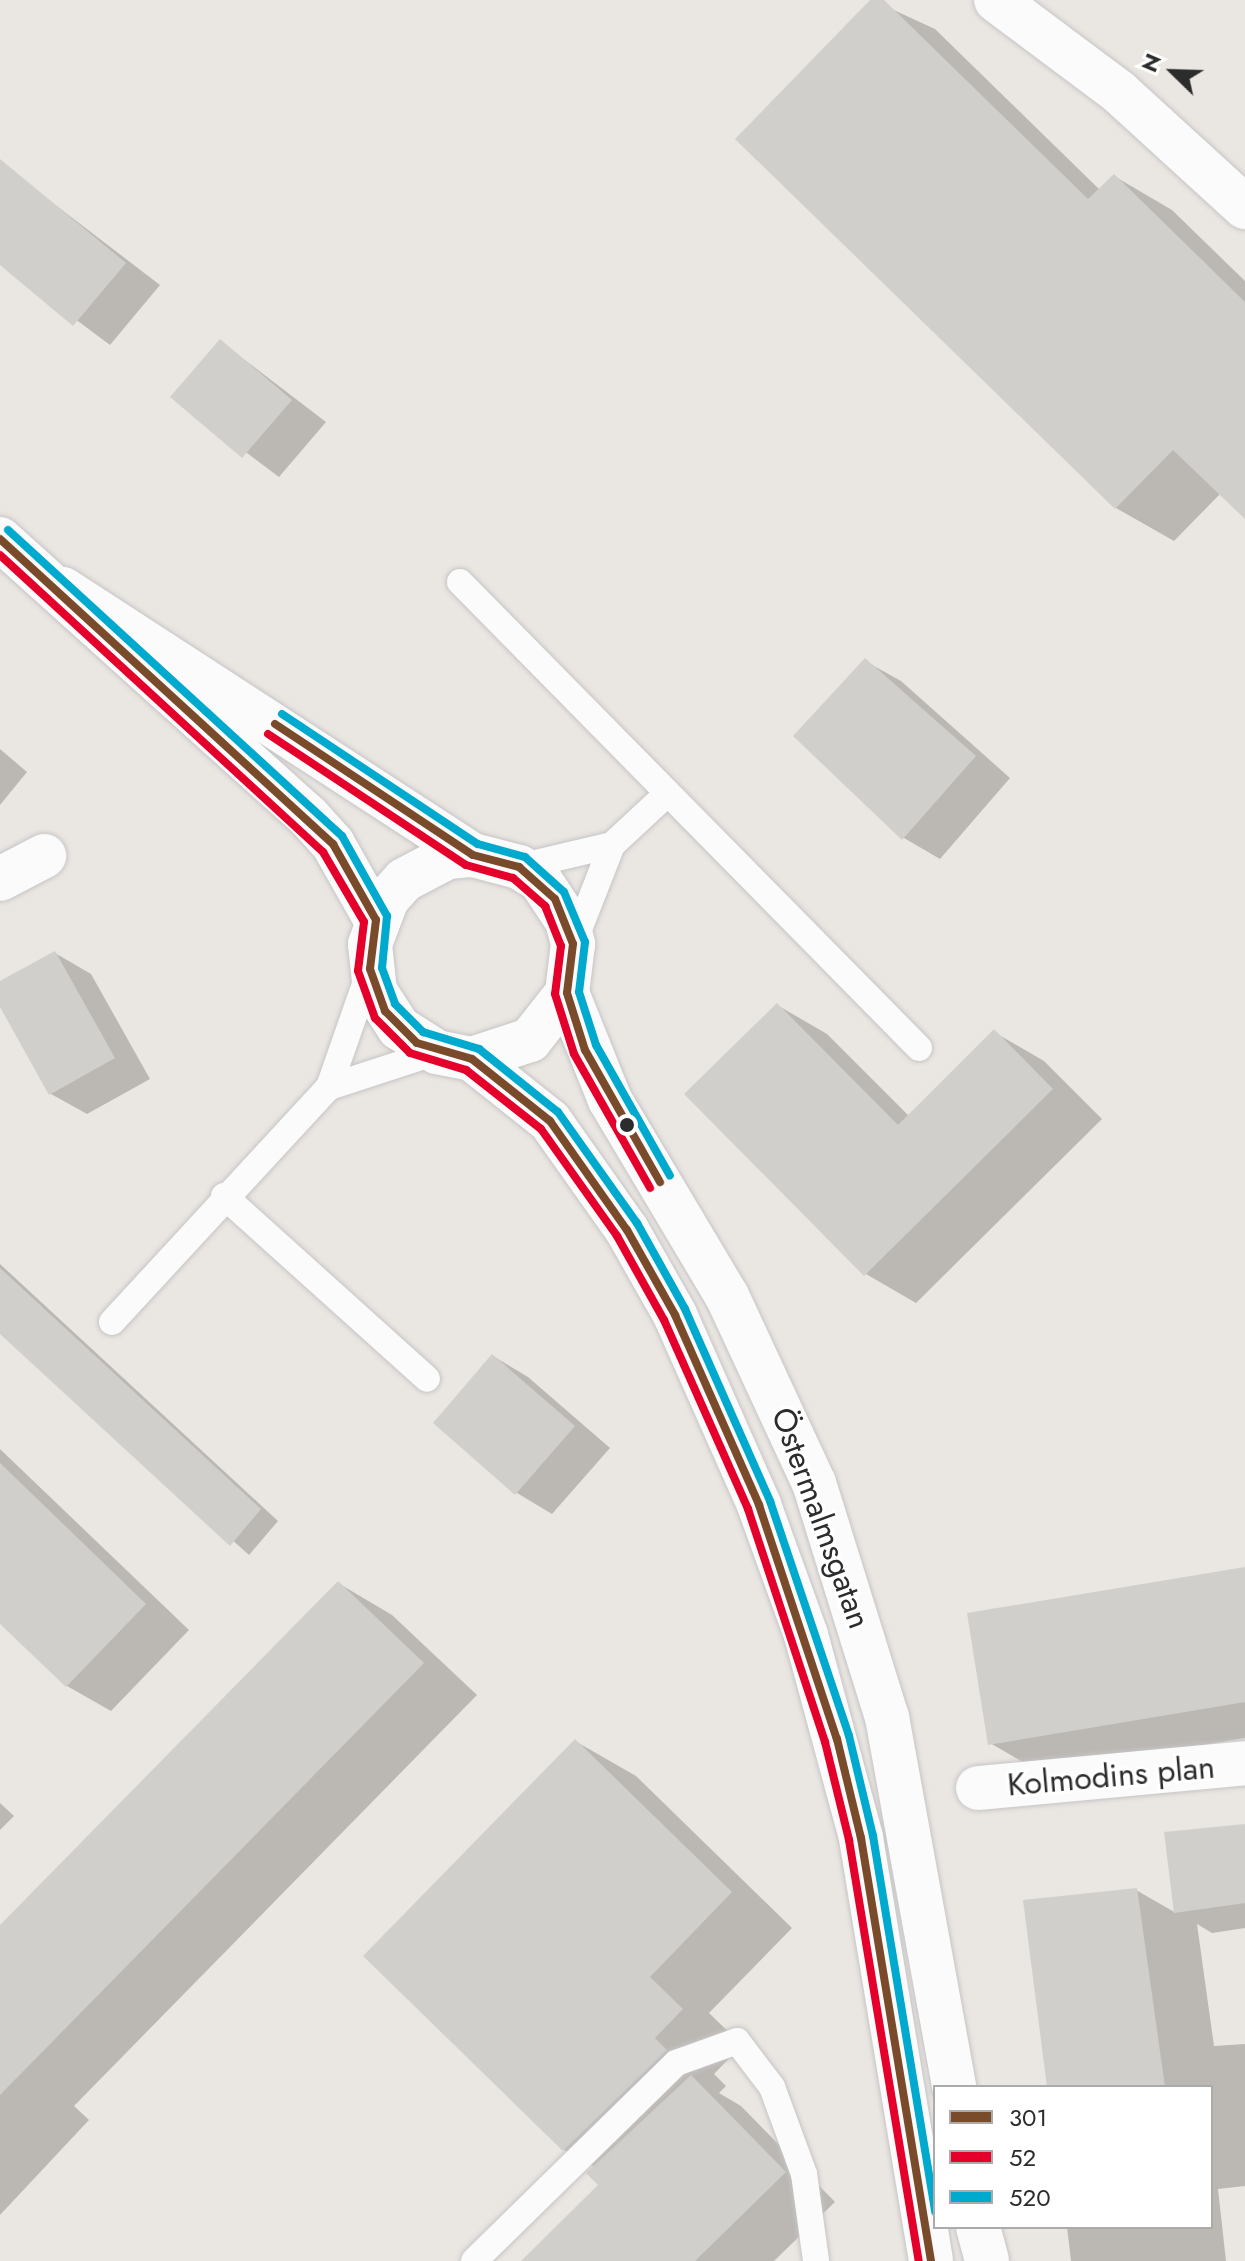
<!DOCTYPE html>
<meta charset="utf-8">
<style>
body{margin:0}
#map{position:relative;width:1245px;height:2261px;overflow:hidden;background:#eae6e2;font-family:Jost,sans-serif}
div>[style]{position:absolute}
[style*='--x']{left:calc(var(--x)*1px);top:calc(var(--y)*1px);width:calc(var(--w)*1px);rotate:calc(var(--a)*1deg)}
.shadow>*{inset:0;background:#0003}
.building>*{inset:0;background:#d1cfcc}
.roads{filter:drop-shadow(0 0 2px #c6c5c5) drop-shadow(0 0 2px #c6c5c5)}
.lane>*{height:26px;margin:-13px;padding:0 13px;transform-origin:13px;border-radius:13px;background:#fcfbfb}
.street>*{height:44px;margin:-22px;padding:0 22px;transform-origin:22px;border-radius:22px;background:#fcfbfb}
.secondary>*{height:44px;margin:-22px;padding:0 22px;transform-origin:22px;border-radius:22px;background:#fcfbfb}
.bus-1>*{height:8px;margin:-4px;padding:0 4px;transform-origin:4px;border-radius:4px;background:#7a4b2a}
.bus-2>*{height:8px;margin:-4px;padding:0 4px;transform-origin:4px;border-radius:4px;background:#e4002b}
.bus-3>*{height:8px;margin:-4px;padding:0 4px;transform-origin:4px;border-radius:4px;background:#00a9ce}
.dots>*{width:22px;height:22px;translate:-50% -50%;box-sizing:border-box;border:4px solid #fff;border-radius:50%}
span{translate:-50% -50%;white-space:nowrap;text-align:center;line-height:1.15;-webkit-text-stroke:6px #fff;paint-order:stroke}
.street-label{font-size:32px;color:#2c2c2c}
.legend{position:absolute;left:933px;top:2085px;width:280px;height:144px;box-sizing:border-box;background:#fff;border:2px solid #ababab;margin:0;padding:10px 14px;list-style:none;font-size:24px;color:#2c2c2c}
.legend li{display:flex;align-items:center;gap:16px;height:40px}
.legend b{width:40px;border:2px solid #ababab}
.north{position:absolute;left:1133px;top:32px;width:80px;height:80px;-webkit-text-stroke:6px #fff;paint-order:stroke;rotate:293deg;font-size:22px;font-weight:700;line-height:32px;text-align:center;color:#2c2c2c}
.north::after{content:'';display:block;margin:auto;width:28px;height:36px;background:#2c2c2c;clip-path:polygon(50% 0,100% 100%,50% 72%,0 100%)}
</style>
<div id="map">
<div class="shadow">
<i style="clip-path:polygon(872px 0,935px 29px,1100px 190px,1114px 176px,1172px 210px,1245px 281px,1245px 516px,1221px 493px,1174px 541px,1116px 508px)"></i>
<i style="clip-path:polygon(28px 184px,160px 285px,110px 345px,0 263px,0 218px)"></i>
<i style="clip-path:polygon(220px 341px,326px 422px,279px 477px,173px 397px)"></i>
<i style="clip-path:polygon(865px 661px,901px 681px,1010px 778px,940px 859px,904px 838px,796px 736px)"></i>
<i style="clip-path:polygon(0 749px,27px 772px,0 805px)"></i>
<i style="clip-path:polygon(55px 953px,91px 974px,150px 1079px,87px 1114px,51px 1094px,0 1003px,0 984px)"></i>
<i style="clip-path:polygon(777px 1005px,827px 1034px,909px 1116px,994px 1032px,1044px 1061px,1102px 1119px,916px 1303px,866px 1274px)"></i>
<i style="clip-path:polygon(0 1264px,278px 1521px,249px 1555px,0 1332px)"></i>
<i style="clip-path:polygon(493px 1356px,528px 1377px,610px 1448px,552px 1514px,517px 1493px)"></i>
<i style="clip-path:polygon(0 1449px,189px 1630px,111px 1711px,67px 1686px,0 1621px)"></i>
<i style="clip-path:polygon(1245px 1569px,1245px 1738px,1040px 1772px,990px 1743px)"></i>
<i style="clip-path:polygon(338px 1583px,392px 1615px,477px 1695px,74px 2106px,89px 2120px,0 2215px,0 1940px)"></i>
<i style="clip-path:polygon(575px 1741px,636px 1776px,792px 1928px,709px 2013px,742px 2045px,714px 2074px,726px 2086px,719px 2093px,741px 2106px,835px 2202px,774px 2261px,524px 2261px,601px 2185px,595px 2167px,564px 2150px)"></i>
<i style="clip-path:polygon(0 1803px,14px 1816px,0 1830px)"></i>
<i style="clip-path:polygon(1245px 1826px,1245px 1928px,1212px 1933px,1197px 1924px,1214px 2046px,1245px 2044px,1245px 2186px,1218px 2189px,1226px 2261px,1071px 2261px,1067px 2227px,1211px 2227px,1211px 2087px,1049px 2087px,1136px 1890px,1176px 1913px,1166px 1834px)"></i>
</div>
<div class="building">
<i style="clip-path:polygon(870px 0,884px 0,1088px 199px,1114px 174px,1245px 302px,1245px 519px,1173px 450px,1115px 509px,735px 139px)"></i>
<i style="clip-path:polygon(0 159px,126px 263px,73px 326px,0 265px)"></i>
<i style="clip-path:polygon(220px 339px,292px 400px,242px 458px,170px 397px)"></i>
<i style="clip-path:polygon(865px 658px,976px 756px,902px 840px,793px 736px)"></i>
<i style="clip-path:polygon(55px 951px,115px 1058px,49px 1095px,0 1007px,0 981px)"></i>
<i style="clip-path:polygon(777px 1003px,898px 1125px,994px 1029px,1053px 1089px,864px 1276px,684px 1094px)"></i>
<i style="clip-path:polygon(0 1268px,261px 1509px,230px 1546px,0 1334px)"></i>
<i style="clip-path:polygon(492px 1354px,575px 1426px,515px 1495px,433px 1423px)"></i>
<i style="clip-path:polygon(0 1463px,146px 1604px,66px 1687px,0 1624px)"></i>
<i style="clip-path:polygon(1245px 1567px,1245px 1702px,988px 1745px,967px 1613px)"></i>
<i style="clip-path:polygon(338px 1581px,424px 1663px,0 2095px,0 1925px)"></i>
<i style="clip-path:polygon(575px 1739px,732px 1892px,650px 1977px,683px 2009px,655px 2038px,667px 2050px,563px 2151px,363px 1956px)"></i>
<i style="clip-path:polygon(1245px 1824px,1245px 1903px,1174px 1913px,1164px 1832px)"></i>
<i style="clip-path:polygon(1137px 1888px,1165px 2087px,1047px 2087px,1023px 1900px)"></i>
<i style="clip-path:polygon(691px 2075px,786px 2172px,695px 2261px,521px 2261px,598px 2185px,586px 2173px)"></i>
</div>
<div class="roads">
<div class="lane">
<i style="--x:460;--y:582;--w:654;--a:45.43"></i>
<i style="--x:519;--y:867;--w:96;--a:-13.3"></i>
<i style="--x:574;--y:942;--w:104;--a:-68.6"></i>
<i style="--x:612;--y:845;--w:76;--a:-42.9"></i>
<i style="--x:329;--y:1087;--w:114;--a:-18"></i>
<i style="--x:224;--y:1196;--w:273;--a:42"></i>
<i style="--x:112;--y:1322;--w:320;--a:-47.3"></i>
<i style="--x:329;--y:1087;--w:121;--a:-70.7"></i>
<i style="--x:474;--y:2261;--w:283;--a:-44.4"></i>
<i style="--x:676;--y:2063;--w:65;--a:-19.8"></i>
<i style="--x:737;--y:2041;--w:58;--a:52.7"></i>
<i style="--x:772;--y:2087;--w:93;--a:69.8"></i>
<i style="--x:804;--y:2174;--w:88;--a:82.1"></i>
</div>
<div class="street">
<i style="--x:996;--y:0;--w:154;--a:36.8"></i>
<i style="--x:1119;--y:92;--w:171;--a:42.4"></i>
<i style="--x:0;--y:879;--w:50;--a:-27.6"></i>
<i style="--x:978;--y:1788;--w:268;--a:-5.3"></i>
</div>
<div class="secondary">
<i style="--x:0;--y:539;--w:413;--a:42"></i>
<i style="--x:307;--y:815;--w:39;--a:48"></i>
<i style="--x:333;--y:844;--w:87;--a:60.5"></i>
<i style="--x:63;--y:589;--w:489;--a:33"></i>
<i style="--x:473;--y:855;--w:48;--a:14.6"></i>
<i style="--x:519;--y:867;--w:25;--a:32"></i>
<i style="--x:540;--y:880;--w:49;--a:56.6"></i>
<i style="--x:567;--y:921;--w:24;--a:75"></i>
<i style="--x:573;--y:944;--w:49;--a:97"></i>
<i style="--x:567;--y:993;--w:60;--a:128.2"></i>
<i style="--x:530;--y:1040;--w:61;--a:161.9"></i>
<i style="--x:472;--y:1059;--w:36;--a:-169"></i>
<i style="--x:437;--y:1052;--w:45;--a:-147.7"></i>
<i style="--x:399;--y:1028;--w:44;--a:-123"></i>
<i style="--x:375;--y:991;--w:47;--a:-96.1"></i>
<i style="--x:370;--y:944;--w:48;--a:-69.3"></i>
<i style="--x:387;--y:899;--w:25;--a:-48"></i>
<i style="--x:404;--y:880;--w:50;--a:-27.6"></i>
<i style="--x:448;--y:857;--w:25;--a:-5"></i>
<i style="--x:567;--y:993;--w:115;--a:68.1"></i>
<i style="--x:610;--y:1100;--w:228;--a:59.2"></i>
<i style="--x:727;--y:1296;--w:206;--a:65.1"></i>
<i style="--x:814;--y:1483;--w:245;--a:72.7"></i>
<i style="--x:887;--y:1717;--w:376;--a:79.7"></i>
<i style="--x:472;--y:1059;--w:100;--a:38.5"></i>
<i style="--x:550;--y:1121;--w:133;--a:54.8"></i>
<i style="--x:627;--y:1230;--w:98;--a:60.5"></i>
<i style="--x:675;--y:1315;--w:208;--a:66.1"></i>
<i style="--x:759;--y:1505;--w:138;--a:70.1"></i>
<i style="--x:806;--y:1635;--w:210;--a:74.8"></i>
<i style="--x:861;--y:1838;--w:429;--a:80.6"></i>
<i style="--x:978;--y:2227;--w:35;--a:75"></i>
</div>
</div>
<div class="bus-1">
<i style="--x:0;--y:539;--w:452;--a:42.5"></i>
<i style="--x:333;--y:844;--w:87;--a:60.5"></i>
<i style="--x:376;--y:920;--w:49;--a:97"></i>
<i style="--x:370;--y:969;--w:45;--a:70.3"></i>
<i style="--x:385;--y:1011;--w:45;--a:45"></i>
<i style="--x:417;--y:1043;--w:57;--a:16.2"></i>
<i style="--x:472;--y:1059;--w:100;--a:38.5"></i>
<i style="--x:550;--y:1121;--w:133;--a:54.8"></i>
<i style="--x:627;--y:1230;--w:98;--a:60.5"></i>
<i style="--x:675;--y:1315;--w:208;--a:66.1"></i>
<i style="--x:759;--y:1505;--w:247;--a:71.6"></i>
<i style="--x:837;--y:1739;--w:102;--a:76.4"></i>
<i style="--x:861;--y:1838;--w:429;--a:80.6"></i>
<i style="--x:275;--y:724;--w:237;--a:33.5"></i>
<i style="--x:473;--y:855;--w:48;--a:14.6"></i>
<i style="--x:519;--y:867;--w:48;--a:41.6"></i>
<i style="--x:555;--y:899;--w:48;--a:68.2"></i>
<i style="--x:573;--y:944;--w:49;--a:97"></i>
<i style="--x:567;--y:993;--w:60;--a:72.5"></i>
<i style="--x:585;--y:1050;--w:152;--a:60.4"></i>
</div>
<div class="bus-2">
<i style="--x:0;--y:555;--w:439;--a:42.6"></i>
<i style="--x:323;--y:852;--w:81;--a:59.6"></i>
<i style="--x:364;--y:922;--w:49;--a:97"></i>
<i style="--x:358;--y:971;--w:50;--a:70.1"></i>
<i style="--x:375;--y:1018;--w:49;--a:45"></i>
<i style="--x:410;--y:1053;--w:59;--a:16.9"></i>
<i style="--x:466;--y:1070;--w:95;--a:38.2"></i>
<i style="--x:541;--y:1129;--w:131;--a:54.6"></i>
<i style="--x:617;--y:1236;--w:96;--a:60.8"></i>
<i style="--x:664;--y:1320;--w:207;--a:66"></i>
<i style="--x:748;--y:1509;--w:245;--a:71.7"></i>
<i style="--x:825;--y:1742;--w:101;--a:76.2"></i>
<i style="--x:849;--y:1840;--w:427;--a:80.6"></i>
<i style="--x:268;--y:734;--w:237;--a:33.5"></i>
<i style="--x:466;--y:865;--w:49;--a:15.5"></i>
<i style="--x:513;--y:878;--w:43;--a:41.2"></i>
<i style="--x:545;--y:906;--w:43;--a:68.2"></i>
<i style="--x:561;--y:946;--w:48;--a:97.1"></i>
<i style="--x:555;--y:994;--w:63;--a:72.4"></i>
<i style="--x:574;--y:1054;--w:154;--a:60.4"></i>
</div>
<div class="bus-3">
<i style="--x:8;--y:530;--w:453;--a:42.5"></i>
<i style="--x:342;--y:836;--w:92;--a:60.6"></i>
<i style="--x:387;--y:916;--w:52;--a:95.5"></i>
<i style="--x:382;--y:968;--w:38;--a:70"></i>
<i style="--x:395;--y:1004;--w:40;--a:45"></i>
<i style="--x:423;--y:1032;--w:59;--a:16.9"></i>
<i style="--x:479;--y:1049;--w:101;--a:38.6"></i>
<i style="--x:558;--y:1112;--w:136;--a:54.6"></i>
<i style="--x:637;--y:1223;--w:98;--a:60.8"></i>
<i style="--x:685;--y:1309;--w:210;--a:66.1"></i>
<i style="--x:770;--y:1501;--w:248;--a:71.4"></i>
<i style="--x:849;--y:1736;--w:103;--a:76.5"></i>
<i style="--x:873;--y:1836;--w:381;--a:80.6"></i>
<i style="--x:282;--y:714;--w:235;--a:33.6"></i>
<i style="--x:478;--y:844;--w:49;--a:15.5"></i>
<i style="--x:525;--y:857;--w:52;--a:41.9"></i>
<i style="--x:564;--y:892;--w:54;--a:67.2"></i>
<i style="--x:585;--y:942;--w:50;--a:96.8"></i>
<i style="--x:579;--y:992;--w:56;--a:72.2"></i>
<i style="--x:596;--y:1045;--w:150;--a:60.5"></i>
</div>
<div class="dots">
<i style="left:627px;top:1125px;background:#2c2c2c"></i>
</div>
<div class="street-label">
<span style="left:821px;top:1518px;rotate:70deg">Östermalmsgatan</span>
<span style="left:1111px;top:1776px;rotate:-5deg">Kolmodins plan</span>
</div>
<ul class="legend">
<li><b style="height:10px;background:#7a4b2a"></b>301</li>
<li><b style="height:10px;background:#e4002b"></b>52</li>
<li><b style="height:10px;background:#00a9ce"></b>520</li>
</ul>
<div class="north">N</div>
</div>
